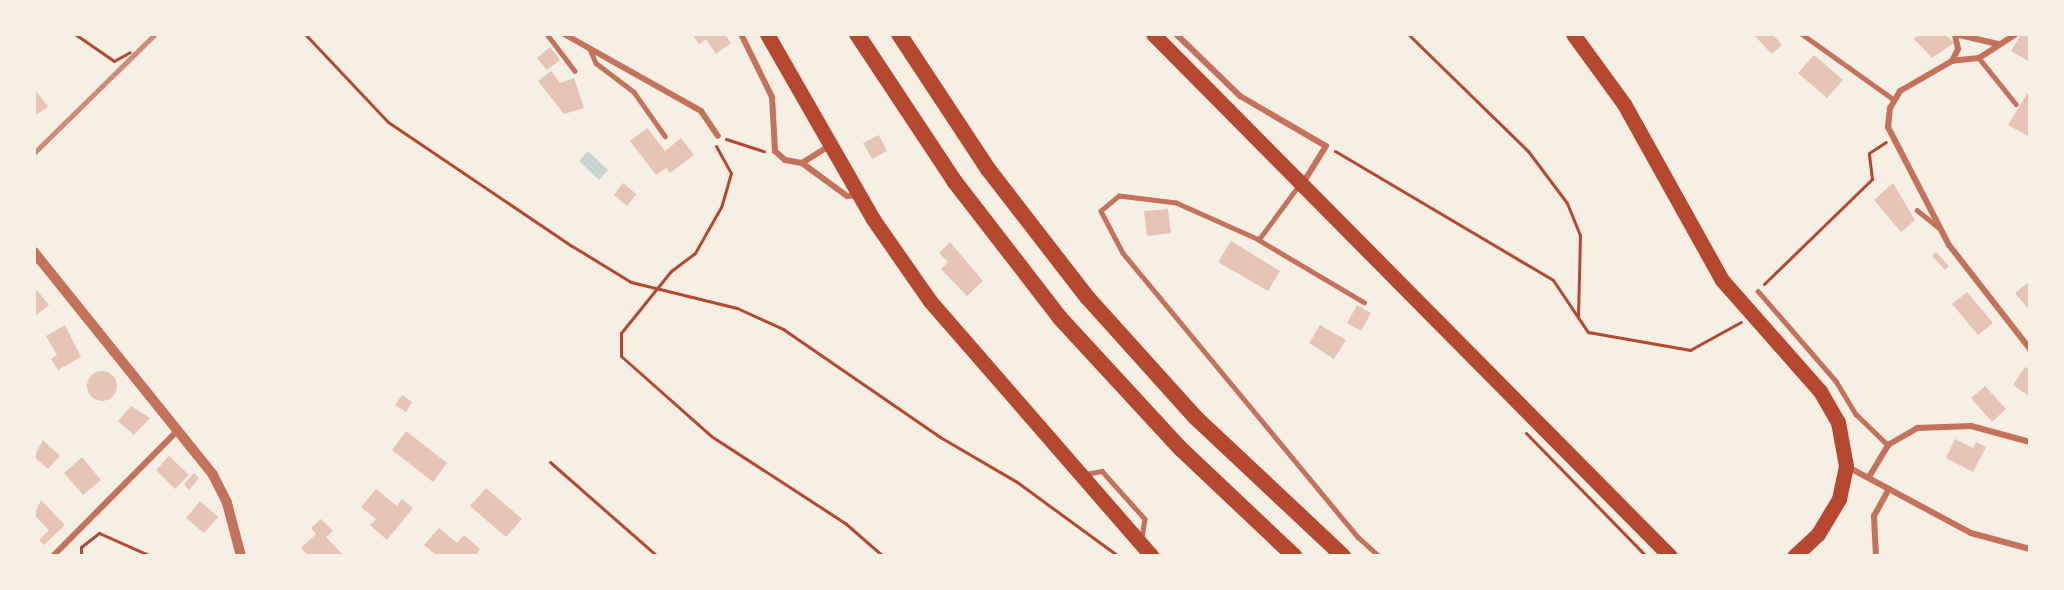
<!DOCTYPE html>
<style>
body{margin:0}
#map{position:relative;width:2064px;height:590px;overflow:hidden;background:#f6efe4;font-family:Poppins,sans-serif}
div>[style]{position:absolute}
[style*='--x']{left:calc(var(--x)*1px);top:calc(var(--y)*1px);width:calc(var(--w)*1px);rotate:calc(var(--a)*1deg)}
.water>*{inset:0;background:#c9d6d2}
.building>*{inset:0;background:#e6c5b7}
.round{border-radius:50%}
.path>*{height:3px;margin:-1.5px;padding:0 1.5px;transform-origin:1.5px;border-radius:1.5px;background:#b5482f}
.service>*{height:4.5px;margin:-2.25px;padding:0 2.25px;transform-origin:2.25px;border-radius:2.25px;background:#c5725c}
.minor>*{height:6px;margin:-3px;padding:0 3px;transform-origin:3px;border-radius:3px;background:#c5725c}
.tertiary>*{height:10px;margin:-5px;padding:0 5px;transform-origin:5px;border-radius:5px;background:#c5725c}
.primary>*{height:15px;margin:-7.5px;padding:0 7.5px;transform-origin:7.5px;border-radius:7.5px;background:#b5482f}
.motorway>*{height:16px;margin:-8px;padding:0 8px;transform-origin:8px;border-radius:8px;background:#b5482f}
.rail>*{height:4.5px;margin:-2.25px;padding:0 2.25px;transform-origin:2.25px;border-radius:2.25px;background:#cf8b77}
span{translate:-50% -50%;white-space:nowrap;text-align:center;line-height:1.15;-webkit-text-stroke:6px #f6efe4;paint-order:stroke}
.frame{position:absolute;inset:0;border:36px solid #f6efe4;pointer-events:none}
</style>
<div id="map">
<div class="water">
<i style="clip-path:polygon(588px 151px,608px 170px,599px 180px,579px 161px)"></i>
</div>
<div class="building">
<i style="clip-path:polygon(692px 34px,725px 34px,731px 43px,716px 54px,706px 39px,699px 44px)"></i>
<i style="clip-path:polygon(1753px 34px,1772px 34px,1782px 45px,1772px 54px)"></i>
<i style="clip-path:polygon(1918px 34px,1945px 34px,1954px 43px,1932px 58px,1914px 39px)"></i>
<i style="clip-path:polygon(2021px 34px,2030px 37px,2030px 62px,2011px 51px)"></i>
<i style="clip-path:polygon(550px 47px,560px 60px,547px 70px,537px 58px)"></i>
<i style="clip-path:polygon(1814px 55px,1843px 80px,1827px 98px,1798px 73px)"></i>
<i style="clip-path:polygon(551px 71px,560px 83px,574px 78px,584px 108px,564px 114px,538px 81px)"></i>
<i style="clip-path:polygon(34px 88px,48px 107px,34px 116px)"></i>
<i style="clip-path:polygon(2030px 89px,2030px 137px,2008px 125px)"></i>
<i style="clip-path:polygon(647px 128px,665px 151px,681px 138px,694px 155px,670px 173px,666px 168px,656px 175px,630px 141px)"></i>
<i style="clip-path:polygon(879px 135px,887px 151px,872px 159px,863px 143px)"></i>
<i style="clip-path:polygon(623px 183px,636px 194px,627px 206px,614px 195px)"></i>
<i style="clip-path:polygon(1893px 183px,1915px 220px,1901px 232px,1874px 200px)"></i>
<i style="clip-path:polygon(1168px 209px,1171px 233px,1147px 236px,1144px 211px)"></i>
<i style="clip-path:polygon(1231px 241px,1280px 271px,1268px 291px,1218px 262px)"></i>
<i style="clip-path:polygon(950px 242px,983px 281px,967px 296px,941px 269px,948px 262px,939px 253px)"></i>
<i style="clip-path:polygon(1936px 252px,1949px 266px,1945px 270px,1932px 256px)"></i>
<i style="clip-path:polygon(2030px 281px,2030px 311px,2015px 293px)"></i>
<i style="clip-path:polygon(34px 287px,49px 305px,34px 317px)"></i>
<i style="clip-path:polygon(1967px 292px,1993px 323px,1978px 335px,1952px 304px)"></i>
<i style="clip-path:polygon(1357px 305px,1371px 313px,1361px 331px,1347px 323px)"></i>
<i style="clip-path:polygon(65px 325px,81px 357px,58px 370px,51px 359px,57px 355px,46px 336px)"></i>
<i style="clip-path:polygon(1320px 325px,1346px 340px,1334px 359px,1309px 343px)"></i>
<i style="clip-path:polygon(2025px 367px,2030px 370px,2030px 397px,2013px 385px)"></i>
<i class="round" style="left:87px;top:371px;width:30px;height:30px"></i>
<i style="clip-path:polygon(1985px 386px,2006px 409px,1992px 422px,1971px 398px)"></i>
<i style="clip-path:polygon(402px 395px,412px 402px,406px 412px,395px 405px)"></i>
<i style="clip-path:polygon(131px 406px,150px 418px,134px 435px,118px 421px)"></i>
<i style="clip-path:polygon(406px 431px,447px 463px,433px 482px,392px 450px)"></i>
<i style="clip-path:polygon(1955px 439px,1973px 448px,1976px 442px,1986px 447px,1973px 472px,1946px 458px)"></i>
<i style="clip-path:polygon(43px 440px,60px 456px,48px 469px,34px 457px)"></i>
<i style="clip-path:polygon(169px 456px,189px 475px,175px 489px,156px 470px)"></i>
<i style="clip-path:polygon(82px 457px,101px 480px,83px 495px,64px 473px)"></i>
<i style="clip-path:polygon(194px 473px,199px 478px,189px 490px,184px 484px)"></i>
<i style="clip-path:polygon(486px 488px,522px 519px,506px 537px,470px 506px)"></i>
<i style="clip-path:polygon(376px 489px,397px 506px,402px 499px,413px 508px,387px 540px,370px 525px,376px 519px,361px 507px)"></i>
<i style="clip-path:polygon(41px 500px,65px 525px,44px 545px,39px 540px,49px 530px,34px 515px)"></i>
<i style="clip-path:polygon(200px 501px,218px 517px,204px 533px,186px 518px)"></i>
<i style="clip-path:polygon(321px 519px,333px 531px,326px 537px,344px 556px,308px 556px,301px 548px,316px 534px,311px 528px)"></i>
<i style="clip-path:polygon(439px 528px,457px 543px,464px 535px,480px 549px,475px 556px,437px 556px,424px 545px)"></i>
</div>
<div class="path">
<i style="--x:75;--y:34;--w:47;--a:34.7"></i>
<i style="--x:114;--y:61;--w:18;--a:-29"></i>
<i style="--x:305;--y:34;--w:121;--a:46.7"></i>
<i style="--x:388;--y:122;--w:222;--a:34"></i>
<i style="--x:572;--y:246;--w:69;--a:31.4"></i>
<i style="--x:631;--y:282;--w:109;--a:13.8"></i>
<i style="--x:737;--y:308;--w:51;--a:24.5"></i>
<i style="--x:783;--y:329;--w:191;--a:34.5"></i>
<i style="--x:940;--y:437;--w:89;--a:30.3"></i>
<i style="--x:1017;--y:482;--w:125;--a:36.2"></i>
<i style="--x:1408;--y:34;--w:168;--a:44.3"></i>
<i style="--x:1528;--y:151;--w:65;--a:53.1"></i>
<i style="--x:1567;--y:203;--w:35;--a:68"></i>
<i style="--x:1580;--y:235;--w:82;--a:91.4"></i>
<i style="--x:726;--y:139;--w:40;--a:18"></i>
<i style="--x:716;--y:146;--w:31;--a:61"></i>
<i style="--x:731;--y:173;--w:35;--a:106"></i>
<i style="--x:721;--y:207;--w:53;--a:119.5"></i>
<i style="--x:695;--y:253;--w:30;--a:143"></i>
<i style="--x:671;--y:271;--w:80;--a:128.9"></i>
<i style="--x:621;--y:333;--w:23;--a:90"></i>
<i style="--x:621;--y:356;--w:120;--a:41.6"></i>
<i style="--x:711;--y:436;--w:160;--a:33"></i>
<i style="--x:845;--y:523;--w:50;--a:41"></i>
<i style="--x:1335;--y:151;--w:253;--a:30.6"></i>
<i style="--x:1553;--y:280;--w:63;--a:56.1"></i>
<i style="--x:1588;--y:332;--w:104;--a:10"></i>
<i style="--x:1690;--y:350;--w:58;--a:-28.8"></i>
<i style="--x:1764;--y:284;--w:151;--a:-44.2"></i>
<i style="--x:1872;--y:179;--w:26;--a:-97"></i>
<i style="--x:1869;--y:153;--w:20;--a:-33"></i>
<i style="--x:1526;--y:433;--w:172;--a:45.7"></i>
<i style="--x:550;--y:462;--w:142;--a:41.3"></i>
<i style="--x:81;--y:556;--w:9;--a:-90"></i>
<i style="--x:81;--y:547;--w:23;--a:-38"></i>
<i style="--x:99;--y:533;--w:57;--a:23.9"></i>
</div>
<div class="service">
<i style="--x:547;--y:34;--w:46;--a:52.9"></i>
<i style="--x:1802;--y:34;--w:112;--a:35.5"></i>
<i style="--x:590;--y:49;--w:15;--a:67"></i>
<i style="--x:596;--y:63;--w:48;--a:37.3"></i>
<i style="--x:634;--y:92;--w:54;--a:54.8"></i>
<i style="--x:1979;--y:58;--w:59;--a:51.2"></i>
<i style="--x:1299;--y:186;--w:67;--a:126.5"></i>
<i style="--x:1259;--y:240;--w:91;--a:-156"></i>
<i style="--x:1176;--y:203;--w:57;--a:-173"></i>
<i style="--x:1119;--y:196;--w:23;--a:140"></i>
<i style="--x:1101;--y:211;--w:47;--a:62.4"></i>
<i style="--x:1123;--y:253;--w:369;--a:50.4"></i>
<i style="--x:1358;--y:537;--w:28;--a:42"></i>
<i style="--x:1917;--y:210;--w:27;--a:39"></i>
<i style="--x:1259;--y:240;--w:122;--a:30.6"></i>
<i style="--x:1758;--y:291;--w:119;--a:49.1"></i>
<i style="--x:1836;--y:381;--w:39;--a:59"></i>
<i style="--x:1856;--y:414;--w:45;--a:44.1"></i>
<i style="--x:1086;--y:474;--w:16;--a:-11"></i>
<i style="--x:1102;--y:471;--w:64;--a:48.1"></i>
<i style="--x:1145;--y:519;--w:19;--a:99"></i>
</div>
<div class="minor">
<i style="--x:564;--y:34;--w:157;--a:29.3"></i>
<i style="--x:701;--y:111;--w:30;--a:56"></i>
<i style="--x:741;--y:34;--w:70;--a:63.8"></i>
<i style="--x:772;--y:97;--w:54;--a:86.8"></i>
<i style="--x:775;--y:151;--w:13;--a:42"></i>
<i style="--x:785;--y:160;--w:17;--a:10"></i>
<i style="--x:802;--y:163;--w:32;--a:-32"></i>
<i style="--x:1176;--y:34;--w:89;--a:44.1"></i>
<i style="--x:1240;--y:96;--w:99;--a:30.2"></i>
<i style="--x:1326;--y:146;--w:44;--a:121.9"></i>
<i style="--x:1955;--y:34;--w:44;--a:13.1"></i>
<i style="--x:2016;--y:34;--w:44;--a:147"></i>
<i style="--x:1979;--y:58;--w:27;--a:174"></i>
<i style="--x:1952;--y:61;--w:60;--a:150"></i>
<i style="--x:1900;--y:91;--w:20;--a:120"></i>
<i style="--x:1890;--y:108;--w:19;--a:96"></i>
<i style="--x:1888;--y:127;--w:133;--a:62.7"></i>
<i style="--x:1949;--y:245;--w:132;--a:52.1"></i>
<i style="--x:1952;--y:61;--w:13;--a:-63"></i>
<i style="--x:1958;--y:49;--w:14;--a:-102"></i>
<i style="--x:802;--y:163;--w:56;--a:36.3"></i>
<i style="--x:847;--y:196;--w:11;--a:-5"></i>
<i style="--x:1846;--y:466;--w:142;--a:28.2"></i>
<i style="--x:1971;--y:533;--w:61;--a:15.2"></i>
<i style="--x:1869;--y:477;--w:37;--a:-59"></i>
<i style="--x:1888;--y:445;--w:34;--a:-30"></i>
<i style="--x:1917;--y:428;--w:54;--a:-2.1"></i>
<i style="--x:1971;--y:426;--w:61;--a:15.2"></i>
<i style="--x:53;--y:556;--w:176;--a:-45.2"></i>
<i style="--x:1876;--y:556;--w:40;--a:-92.9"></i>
<i style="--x:1874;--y:516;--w:31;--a:-61"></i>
</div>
<div class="tertiary">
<i style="--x:34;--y:252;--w:286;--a:51.2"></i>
<i style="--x:213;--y:475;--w:31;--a:63"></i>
<i style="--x:227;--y:503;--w:55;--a:75.2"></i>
</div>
<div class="primary">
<i style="--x:767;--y:34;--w:213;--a:60.2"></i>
<i style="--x:873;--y:219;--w:100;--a:55.2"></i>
<i style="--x:930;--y:301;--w:338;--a:49"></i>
<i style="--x:1153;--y:34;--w:735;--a:45.28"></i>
<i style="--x:1573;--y:34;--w:87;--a:53.9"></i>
<i style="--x:1624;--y:104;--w:201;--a:60.9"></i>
<i style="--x:1722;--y:280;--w:148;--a:48.6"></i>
<i style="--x:1820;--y:391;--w:36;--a:60"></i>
<i style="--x:1838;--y:422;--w:45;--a:79.7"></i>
<i style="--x:1846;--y:466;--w:34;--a:102"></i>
<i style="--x:1839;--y:499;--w:41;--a:121"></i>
<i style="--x:1818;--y:534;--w:33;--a:137"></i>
</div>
<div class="motorway">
<i style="--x:857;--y:34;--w:178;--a:56.5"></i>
<i style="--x:955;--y:182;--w:172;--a:52.3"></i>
<i style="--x:1060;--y:318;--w:178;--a:47.3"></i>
<i style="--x:1181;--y:449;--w:156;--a:43.4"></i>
<i style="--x:899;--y:34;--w:162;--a:56.6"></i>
<i style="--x:988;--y:169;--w:162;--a:52.3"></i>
<i style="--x:1087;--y:297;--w:161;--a:48"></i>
<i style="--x:1195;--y:417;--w:203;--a:43.2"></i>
</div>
<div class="rail">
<i style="--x:34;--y:153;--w:170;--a:-44.5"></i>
</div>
<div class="frame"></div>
</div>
